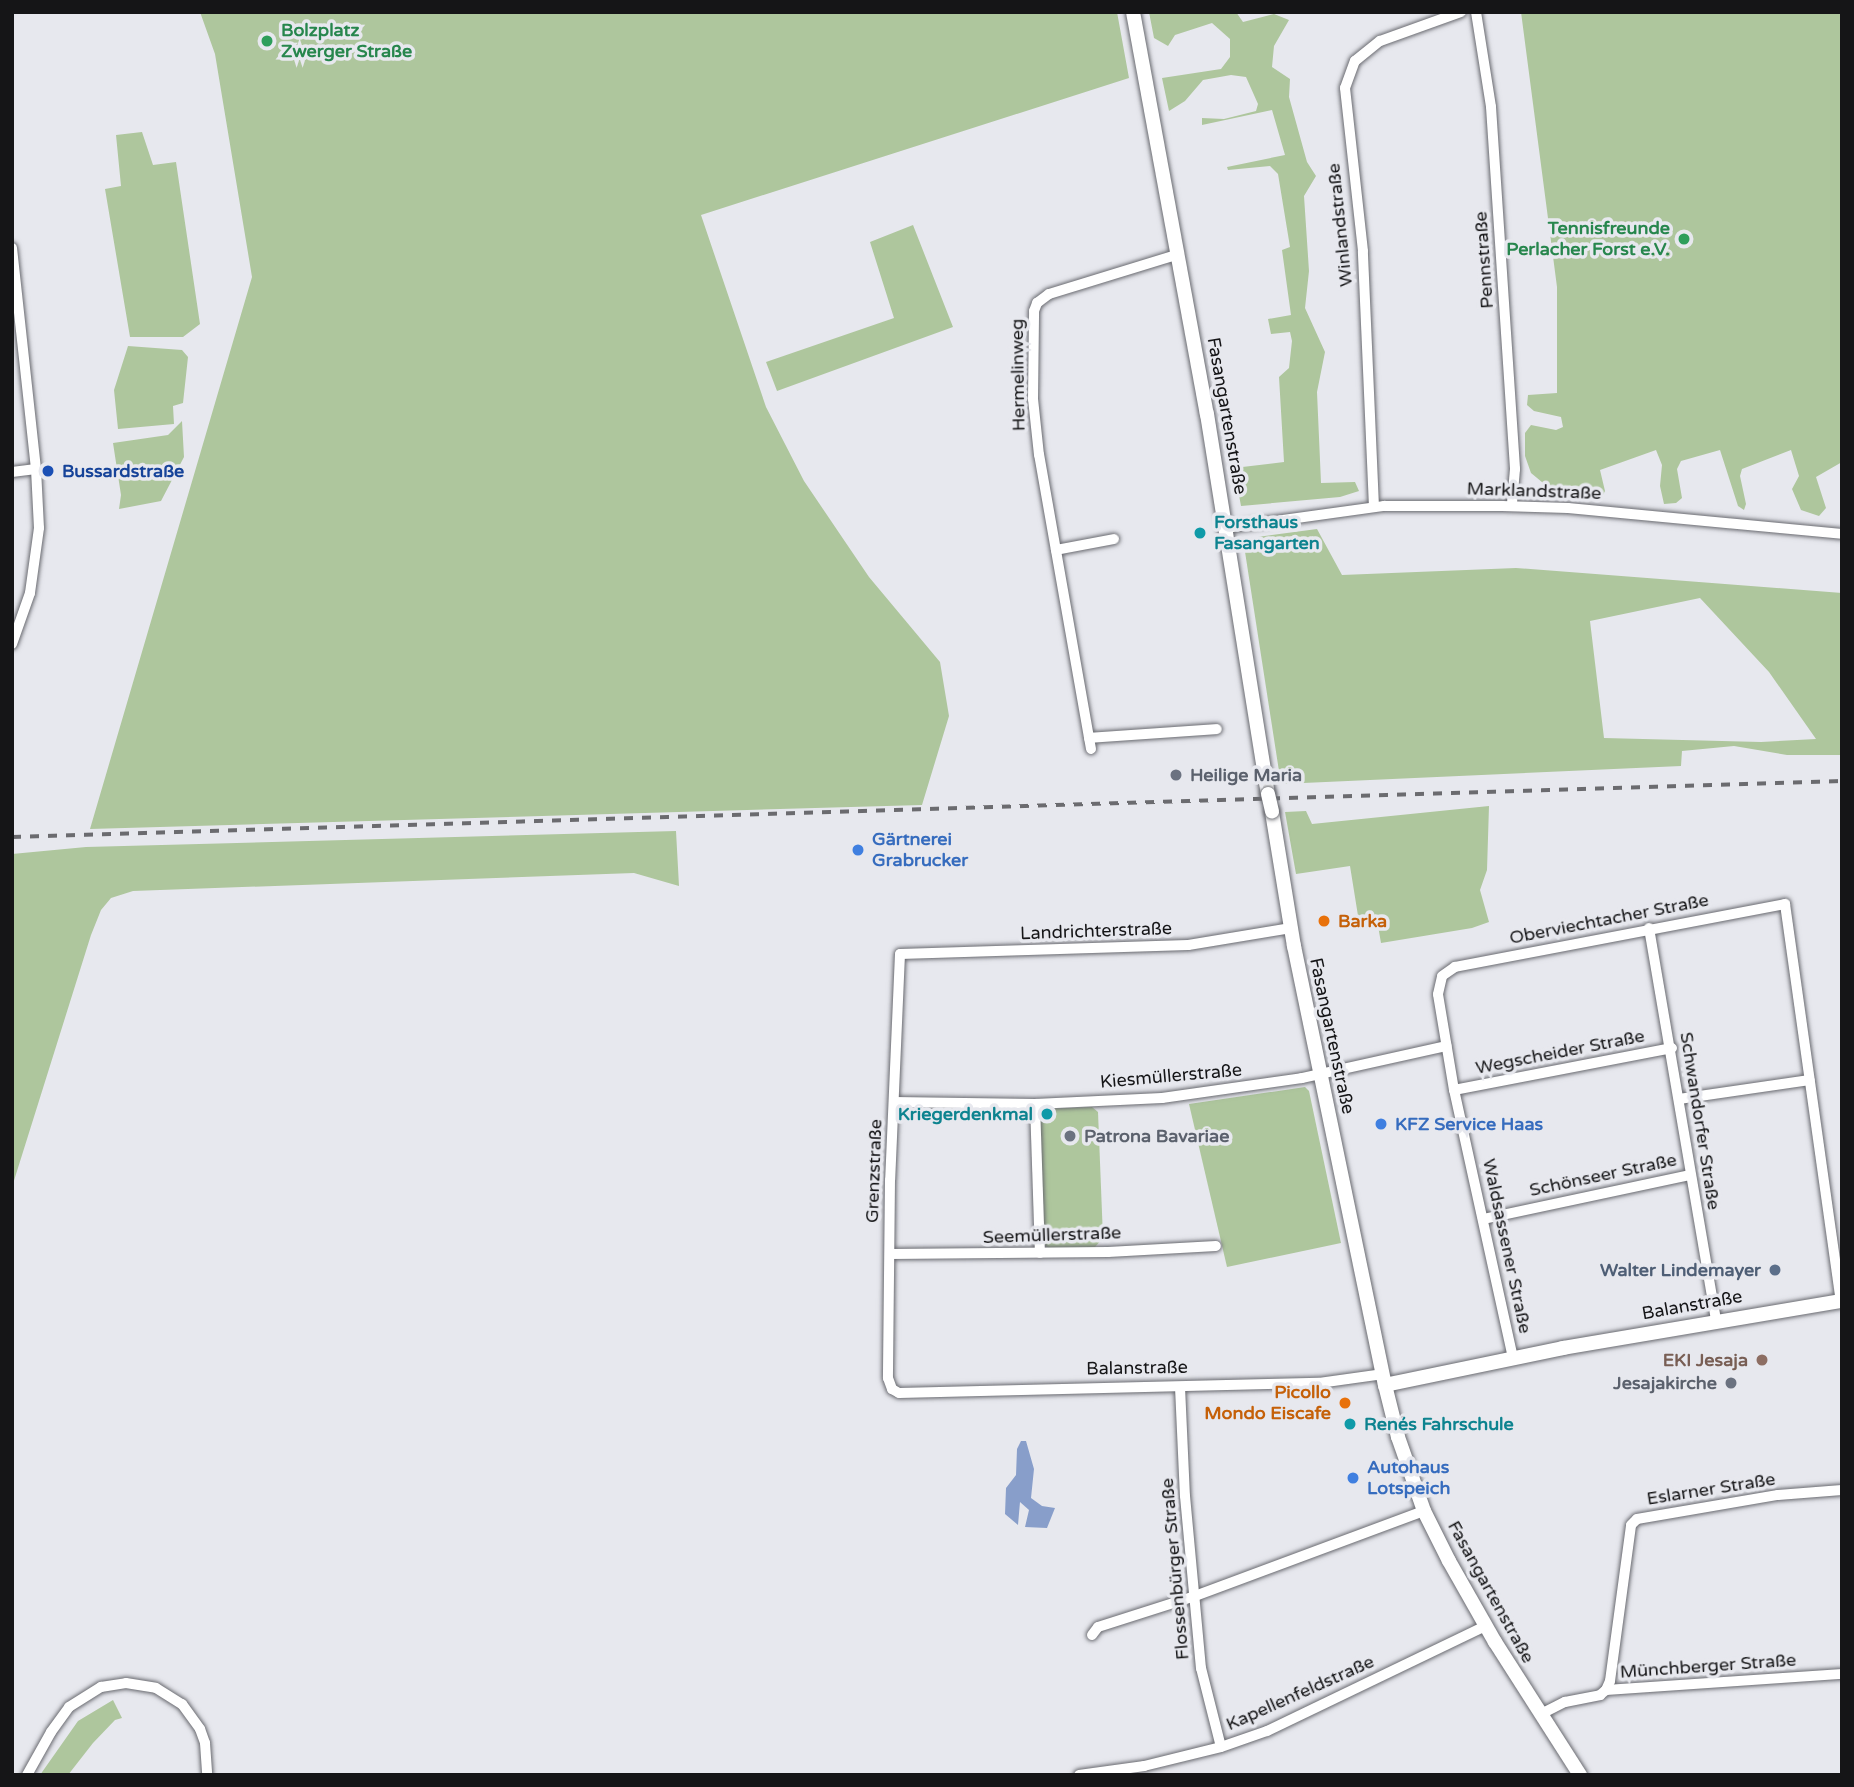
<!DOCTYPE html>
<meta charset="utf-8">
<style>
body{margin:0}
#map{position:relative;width:1854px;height:1787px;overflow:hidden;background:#e7e8ee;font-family:"Varela Round",sans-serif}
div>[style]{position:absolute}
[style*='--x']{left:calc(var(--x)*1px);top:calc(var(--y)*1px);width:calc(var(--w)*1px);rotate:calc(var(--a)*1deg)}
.green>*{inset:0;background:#aec69d}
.water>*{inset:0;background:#889eca}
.roads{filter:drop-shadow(0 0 2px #696a70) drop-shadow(0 0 2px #696a70)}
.street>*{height:10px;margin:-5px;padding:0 5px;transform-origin:5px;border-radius:5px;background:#fff}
.secondary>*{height:14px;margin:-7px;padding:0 7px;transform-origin:7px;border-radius:7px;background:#fff}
.rail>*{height:3.5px;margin-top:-1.75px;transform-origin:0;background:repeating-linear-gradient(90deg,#6b6b6f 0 9px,transparent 0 18px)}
.bridges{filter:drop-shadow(0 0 2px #696a70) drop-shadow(0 0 2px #696a70)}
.secondary-bridge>*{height:14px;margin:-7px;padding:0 7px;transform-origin:7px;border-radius:7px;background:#fff}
.dots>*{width:19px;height:19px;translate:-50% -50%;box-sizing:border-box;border:4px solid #e7e8ee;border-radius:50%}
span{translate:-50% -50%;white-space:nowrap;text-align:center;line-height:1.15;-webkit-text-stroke:7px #e7e8ee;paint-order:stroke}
.leisure-label{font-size:18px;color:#27864d;font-weight:700}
.left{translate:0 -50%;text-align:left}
.right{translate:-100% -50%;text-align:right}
.street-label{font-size:18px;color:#151517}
.transit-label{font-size:18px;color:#164399;font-weight:700}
.culture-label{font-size:18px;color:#0d838f;font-weight:700}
.worship-label{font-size:18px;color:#5b616d;font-weight:700}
.shop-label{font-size:18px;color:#366cbe;font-weight:700}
.food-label{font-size:18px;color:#c56008;font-weight:700}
.service-label{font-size:18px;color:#4e5e75;font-weight:700}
.education-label{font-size:18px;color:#785e54;font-weight:700}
.frame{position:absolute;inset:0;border:14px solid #151517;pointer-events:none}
</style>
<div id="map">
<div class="green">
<i style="clip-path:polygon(200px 12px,1117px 12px,1129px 78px,701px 215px,766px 407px,804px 481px,869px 577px,940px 662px,949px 716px,922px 805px,90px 829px,252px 277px,215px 54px)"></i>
<i style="clip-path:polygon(1149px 12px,1236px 12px,1243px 22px,1274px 14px,1289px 20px,1274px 46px,1272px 67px,1290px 79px,1289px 97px,1307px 162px,1316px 176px,1304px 196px,1309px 271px,1305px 308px,1325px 352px,1317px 392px,1321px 483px,1355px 482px,1359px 491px,1340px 497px,1241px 506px,1234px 468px,1284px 462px,1279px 377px,1289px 368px,1292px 341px,1290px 332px,1271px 334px,1268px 319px,1291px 315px,1282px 250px,1290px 247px,1278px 174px,1270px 166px,1228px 170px,1227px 167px,1285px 155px,1272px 110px,1202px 125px,1202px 118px,1224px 119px,1256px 111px,1258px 104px,1246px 77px,1231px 75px,1203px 80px,1185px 101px,1169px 111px,1162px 78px,1221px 69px,1230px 57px,1230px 39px,1212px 23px,1175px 35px,1168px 46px,1154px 38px)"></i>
<i style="clip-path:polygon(1521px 12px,1842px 12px,1842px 462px,1816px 477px,1826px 508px,1819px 516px,1801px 510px,1792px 489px,1799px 476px,1791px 450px,1742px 469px,1740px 476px,1746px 504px,1744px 510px,1738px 506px,1720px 450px,1681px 461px,1677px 469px,1682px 498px,1676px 503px,1664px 504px,1660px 486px,1662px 465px,1656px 450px,1600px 470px,1605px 491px,1602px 497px,1554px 492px,1531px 473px,1525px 456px,1525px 433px,1531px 425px,1556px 430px,1563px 427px,1561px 417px,1534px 411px,1527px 405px,1528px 395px,1557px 393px,1557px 287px)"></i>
<i style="clip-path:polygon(142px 132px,153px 165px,176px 162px,200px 324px,183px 337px,130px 337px,105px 189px,121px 186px,116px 135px)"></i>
<i style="clip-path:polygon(913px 225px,953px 327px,777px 391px,766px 362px,894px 318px,870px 242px)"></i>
<i style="clip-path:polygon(128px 346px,182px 350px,188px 357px,183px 403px,173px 406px,174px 424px,118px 429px,114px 390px)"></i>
<i style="clip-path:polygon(182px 421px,184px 457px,161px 501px,119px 509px,121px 495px,113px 443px,168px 435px)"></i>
<i style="clip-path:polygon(evenodd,1317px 529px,1342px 575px,1516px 568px,1842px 593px,1842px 755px,1787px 755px,1734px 746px,1682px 751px,1681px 766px,1281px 784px,1243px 539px,1317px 529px,1700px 598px,1769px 672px,1816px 739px,1761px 742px,1604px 738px,1590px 621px,1700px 598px)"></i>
<i style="clip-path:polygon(1489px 806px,1487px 870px,1480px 890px,1489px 922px,1472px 928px,1381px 943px,1377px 920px,1359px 922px,1350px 866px,1296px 874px,1285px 812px,1306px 811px,1312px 824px)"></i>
<i style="clip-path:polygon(676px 831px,679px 886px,634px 873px,133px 891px,111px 898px,101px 910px,91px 935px,12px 1187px,12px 854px,86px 847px)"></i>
<i style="clip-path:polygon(1305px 1087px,1309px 1091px,1341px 1243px,1227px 1267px,1189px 1104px)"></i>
<i style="clip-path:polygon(1092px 1107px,1098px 1112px,1103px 1238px,1095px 1247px,1051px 1250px,1043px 1244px,1039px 1115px,1042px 1109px)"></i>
<i style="clip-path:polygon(113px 1700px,122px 1718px,115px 1720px,93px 1743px,68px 1775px,40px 1775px,78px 1721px)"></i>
</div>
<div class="water">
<i style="clip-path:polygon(1021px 1441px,1026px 1441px,1034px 1469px,1031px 1498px,1042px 1506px,1055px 1508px,1047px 1528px,1025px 1527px,1029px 1510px,1020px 1502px,1018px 1525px,1005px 1514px,1006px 1488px,1016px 1475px,1017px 1449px)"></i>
</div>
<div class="roads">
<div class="street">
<i style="--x:1476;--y:12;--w:96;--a:81"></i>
<i style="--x:1491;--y:107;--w:363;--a:86.2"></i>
<i style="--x:1515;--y:469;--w:37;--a:95"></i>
<i style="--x:12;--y:248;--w:222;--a:83.8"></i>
<i style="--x:36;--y:469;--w:59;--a:87.1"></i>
<i style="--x:39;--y:528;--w:66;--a:97.9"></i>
<i style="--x:30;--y:593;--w:54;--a:109.4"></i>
<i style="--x:12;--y:472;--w:24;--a:-7"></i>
<i style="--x:1374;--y:507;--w:256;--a:-92.5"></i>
<i style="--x:1363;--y:251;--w:164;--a:-96.3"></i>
<i style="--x:1345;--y:88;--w:29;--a:-70"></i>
<i style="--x:1355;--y:61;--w:32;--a:-39"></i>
<i style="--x:1380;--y:41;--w:86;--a:-19.7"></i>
<i style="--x:1225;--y:528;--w:161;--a:-7.9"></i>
<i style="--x:1384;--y:506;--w:118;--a:0"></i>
<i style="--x:1502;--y:506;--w:66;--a:1.7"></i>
<i style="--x:1568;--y:508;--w:275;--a:5.4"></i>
<i style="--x:1056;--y:550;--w:59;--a:-10.7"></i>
<i style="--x:1089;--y:738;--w:128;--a:-4"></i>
<i style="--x:1091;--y:749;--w:299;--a:-100"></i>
<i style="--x:1039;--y:455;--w:56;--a:-96.1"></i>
<i style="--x:1033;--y:399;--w:88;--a:-89.3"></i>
<i style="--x:1034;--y:311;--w:9;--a:-69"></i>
<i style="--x:1037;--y:303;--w:15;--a:-37"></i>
<i style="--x:1049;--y:294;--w:133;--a:-17.1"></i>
<i style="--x:1291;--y:928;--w:104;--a:170.6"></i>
<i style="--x:1188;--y:945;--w:288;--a:178.2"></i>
<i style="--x:900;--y:954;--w:226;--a:92.5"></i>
<i style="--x:890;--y:1180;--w:198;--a:90.6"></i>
<i style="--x:888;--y:1378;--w:12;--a:70"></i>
<i style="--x:892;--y:1389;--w:8;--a:30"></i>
<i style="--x:899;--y:1393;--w:420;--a:-1.4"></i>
<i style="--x:1319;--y:1383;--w:65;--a:-8"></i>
<i style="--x:1649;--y:928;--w:398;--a:80.3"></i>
<i style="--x:1454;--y:1090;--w:222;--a:-10.9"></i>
<i style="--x:1679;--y:1099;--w:132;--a:-8.3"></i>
<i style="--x:894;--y:1102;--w:141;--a:0.8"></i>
<i style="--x:1035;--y:1104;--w:127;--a:-2.7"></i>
<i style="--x:1162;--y:1098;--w:141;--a:-8.1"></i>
<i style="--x:1302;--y:1078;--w:148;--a:-12.5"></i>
<i style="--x:1035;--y:1104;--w:149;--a:88.1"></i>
<i style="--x:1483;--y:1219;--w:212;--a:-12"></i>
<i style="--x:890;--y:1254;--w:218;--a:-0.5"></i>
<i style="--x:1108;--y:1252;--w:108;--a:-3.2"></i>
<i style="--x:1513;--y:1358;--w:274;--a:-102.4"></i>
<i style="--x:1454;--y:1090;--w:97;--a:-99.5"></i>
<i style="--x:1438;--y:994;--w:18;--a:-77"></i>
<i style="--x:1442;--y:976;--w:16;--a:-35"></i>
<i style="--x:1455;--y:967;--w:336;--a:-10.8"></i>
<i style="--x:1785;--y:904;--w:401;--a:82"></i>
<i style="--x:1180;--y:1387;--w:109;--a:87.4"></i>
<i style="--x:1185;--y:1496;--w:173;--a:84.7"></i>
<i style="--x:1201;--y:1668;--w:81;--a:75.8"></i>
<i style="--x:1092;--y:1635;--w:10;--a:-53"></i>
<i style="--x:1098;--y:1627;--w:102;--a:-17.7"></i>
<i style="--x:1195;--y:1596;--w:244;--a:-20.4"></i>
<i style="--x:1606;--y:1690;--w:10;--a:-66"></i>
<i style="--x:1610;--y:1681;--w:157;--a:-82.3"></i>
<i style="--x:1631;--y:1525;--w:8;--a:-45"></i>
<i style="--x:1637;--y:1519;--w:143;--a:-9.7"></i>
<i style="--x:1778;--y:1495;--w:64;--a:-4.5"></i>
<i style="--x:1541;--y:1714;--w:27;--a:-27"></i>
<i style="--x:1565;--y:1702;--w:36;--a:-11"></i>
<i style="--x:1600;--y:1695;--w:8;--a:-40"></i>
<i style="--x:1606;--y:1690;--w:237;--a:-3.9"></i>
<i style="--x:27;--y:1775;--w:49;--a:-60.8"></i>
<i style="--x:51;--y:1732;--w:31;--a:-54"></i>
<i style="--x:69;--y:1707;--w:38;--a:-32"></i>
<i style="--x:101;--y:1687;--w:25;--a:-9"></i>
<i style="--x:126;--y:1683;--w:30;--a:9"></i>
<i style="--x:156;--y:1688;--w:31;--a:32"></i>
<i style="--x:182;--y:1704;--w:31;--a:54"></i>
<i style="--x:200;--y:1729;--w:15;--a:70"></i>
<i style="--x:205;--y:1743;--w:32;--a:86"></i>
<i style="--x:1079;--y:1775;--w:66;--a:-7.9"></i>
<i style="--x:1144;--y:1766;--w:79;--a:-13.9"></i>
<i style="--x:1221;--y:1747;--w:49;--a:-19.2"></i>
<i style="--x:1267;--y:1731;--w:242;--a:-25.7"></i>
</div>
<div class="secondary">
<i style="--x:1133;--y:12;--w:409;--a:79.6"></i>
<i style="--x:1207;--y:414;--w:385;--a:80.9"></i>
<i style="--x:1272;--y:812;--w:136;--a:80.7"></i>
<i style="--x:1294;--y:946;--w:448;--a:78.3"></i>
<i style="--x:1385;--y:1385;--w:54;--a:76"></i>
<i style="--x:1398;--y:1437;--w:78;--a:70.6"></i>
<i style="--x:1424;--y:1511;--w:56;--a:63.4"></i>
<i style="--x:1449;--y:1561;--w:93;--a:60.4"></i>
<i style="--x:1495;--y:1642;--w:158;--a:57.4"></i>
<i style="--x:1385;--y:1385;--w:182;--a:-11.7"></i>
<i style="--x:1563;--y:1348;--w:283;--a:-9.6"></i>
</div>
</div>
<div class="rail">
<i style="--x:12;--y:837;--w:1831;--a:-1.75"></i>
</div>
<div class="bridges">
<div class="secondary-bridge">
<i style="--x:1268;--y:794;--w:18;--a:77"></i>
</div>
</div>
<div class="dots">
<i style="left:267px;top:41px;background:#2e9e5b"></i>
<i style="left:1684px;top:239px;background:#2e9e5b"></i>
<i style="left:48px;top:471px;background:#1a4fb4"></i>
<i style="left:1200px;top:533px;background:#0f9aa8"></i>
<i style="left:1176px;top:775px;background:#6b7280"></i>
<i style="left:858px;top:850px;background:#3f7fe0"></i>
<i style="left:1324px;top:921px;background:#e8710a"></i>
<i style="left:1047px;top:1114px;background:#0f9aa8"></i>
<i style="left:1381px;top:1124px;background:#3f7fe0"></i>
<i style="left:1070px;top:1136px;background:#6b7280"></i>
<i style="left:1775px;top:1270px;background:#5c6f8a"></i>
<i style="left:1762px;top:1360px;background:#8d6e63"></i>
<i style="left:1731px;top:1383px;background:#6b7280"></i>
<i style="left:1345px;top:1403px;background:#e8710a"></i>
<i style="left:1350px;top:1424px;background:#0f9aa8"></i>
<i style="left:1353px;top:1478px;background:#3f7fe0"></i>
</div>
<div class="leisure-label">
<span class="left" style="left:281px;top:41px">Bolzplatz<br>Zwerger Straße</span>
<span class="right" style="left:1670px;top:239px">Tennisfreunde<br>Perlacher Forst e.V.</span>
</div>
<div class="street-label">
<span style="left:1340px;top:225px;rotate:-96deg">Winlandstraße</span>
<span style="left:1484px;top:260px;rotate:-94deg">Pennstraße</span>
<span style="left:1018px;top:375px;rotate:-91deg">Hermelinweg</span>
<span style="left:1227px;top:416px;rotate:80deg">Fasangartenstraße</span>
<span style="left:1534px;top:491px;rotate:2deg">Marklandstraße</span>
<span style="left:1609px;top:919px;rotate:-11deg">Oberviechtacher Straße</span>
<span style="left:1096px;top:931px;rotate:-2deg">Landrichterstraße</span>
<span style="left:1332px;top:1036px;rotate:78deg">Fasangartenstraße</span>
<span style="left:1560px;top:1052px;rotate:-11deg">Wegscheider Straße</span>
<span style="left:1171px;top:1076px;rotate:-5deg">Kiesmüllerstraße</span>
<span style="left:1700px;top:1121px;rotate:81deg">Schwandorfer Straße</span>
<span style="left:874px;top:1171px;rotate:-88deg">Grenzstraße</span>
<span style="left:1603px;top:1175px;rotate:-12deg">Schönseer Straße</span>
<span style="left:1052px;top:1235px;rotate:-2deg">Seemüllerstraße</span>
<span style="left:1507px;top:1246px;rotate:78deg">Waldsassener Straße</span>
<span style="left:1692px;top:1305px;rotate:-10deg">Balanstraße</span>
<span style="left:1137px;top:1368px;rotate:-1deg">Balanstraße</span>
<span style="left:1711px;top:1489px;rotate:-9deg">Eslarner Straße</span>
<span style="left:1175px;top:1569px;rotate:-95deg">Flossenbürger Straße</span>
<span style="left:1491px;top:1592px;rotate:61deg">Fasangartenstraße</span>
<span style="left:1708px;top:1666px;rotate:-4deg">Münchberger Straße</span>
<span style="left:1300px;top:1693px;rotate:-24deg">Kapellenfeldstraße</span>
</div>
<div class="transit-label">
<span class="left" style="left:62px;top:471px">Bussardstraße</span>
</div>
<div class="culture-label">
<span class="left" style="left:1214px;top:533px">Forsthaus<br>Fasangarten</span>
<span class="right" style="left:1033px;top:1114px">Kriegerdenkmal</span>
<span class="left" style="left:1364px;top:1424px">Renés Fahrschule</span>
</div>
<div class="worship-label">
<span class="left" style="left:1190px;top:775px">Heilige Maria</span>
<span class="left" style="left:1084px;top:1136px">Patrona Bavariae</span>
<span class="right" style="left:1717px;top:1383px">Jesajakirche</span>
</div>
<div class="shop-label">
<span class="left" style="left:872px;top:850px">Gärtnerei<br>Grabrucker</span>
<span class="left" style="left:1395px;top:1124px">KFZ Service Haas</span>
<span class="left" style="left:1367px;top:1478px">Autohaus<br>Lotspeich</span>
</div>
<div class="food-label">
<span class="left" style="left:1338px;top:921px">Barka</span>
<span class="right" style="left:1331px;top:1403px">Picollo<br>Mondo Eiscafe</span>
</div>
<div class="service-label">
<span class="right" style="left:1761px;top:1270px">Walter Lindemayer</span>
</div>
<div class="education-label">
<span class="right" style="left:1748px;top:1360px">EKI Jesaja</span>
</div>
<div class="frame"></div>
</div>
